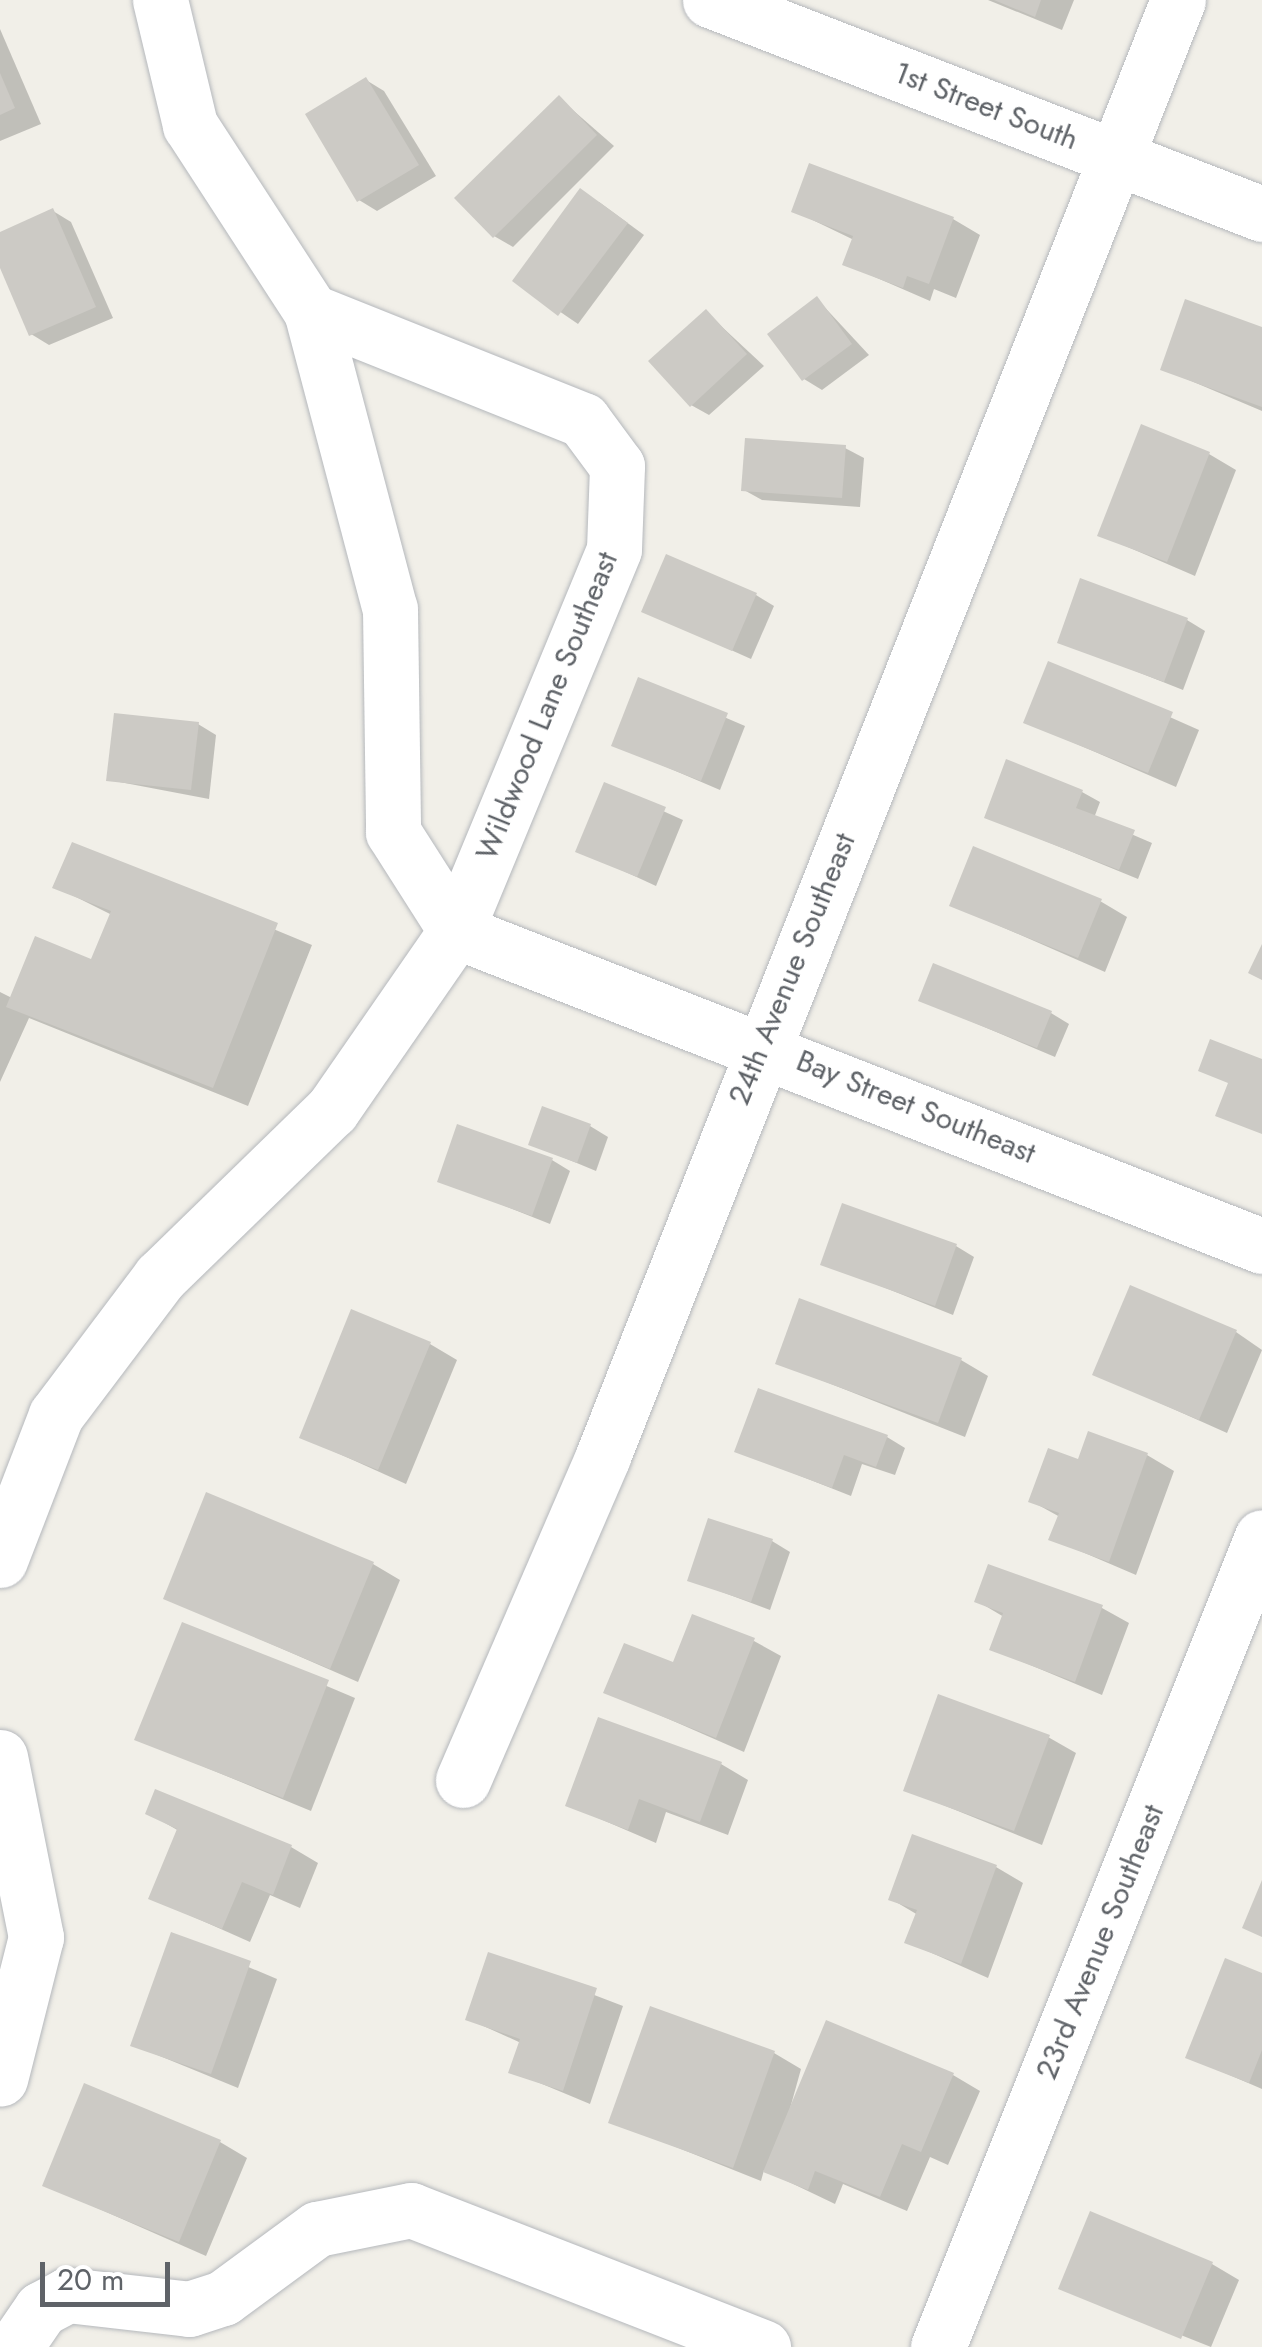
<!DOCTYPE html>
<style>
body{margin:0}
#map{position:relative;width:1262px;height:2347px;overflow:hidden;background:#f1efe8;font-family:Jost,sans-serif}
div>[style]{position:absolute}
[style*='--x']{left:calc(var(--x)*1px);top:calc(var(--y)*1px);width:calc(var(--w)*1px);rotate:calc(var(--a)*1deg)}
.shadow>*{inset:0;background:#0003}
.building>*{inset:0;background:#cccac5}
.roads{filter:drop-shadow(0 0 2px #b5b8bc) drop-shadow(0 0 2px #b5b8bc)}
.minor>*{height:55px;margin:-27.5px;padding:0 27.5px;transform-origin:27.5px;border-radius:27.5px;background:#fff}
span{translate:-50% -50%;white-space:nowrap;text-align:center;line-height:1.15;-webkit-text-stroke:8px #fff;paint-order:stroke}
.street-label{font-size:30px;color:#5f6368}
.scale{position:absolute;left:40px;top:2262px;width:130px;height:45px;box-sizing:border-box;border:5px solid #5f6368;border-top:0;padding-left:12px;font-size:30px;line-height:35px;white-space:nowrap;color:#5f6368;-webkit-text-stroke:8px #fff;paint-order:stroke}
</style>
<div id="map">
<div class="shadow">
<i style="clip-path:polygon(988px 0,1074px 0,1062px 30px)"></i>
<i style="clip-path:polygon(0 29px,41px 124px,0 141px)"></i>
<i style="clip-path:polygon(366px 80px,384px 91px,436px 176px,377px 211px,359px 200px)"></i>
<i style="clip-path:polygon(559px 98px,614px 146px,513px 247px,494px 236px)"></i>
<i style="clip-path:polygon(599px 202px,644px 235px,578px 324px,515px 281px)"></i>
<i style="clip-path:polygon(53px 211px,71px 222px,113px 318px,49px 345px,31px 334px,0 261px,0 234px)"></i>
<i style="clip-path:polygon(794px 211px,953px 219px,980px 235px,956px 298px,934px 289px,930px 301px,845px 264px,854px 240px)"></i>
<i style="clip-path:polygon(817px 299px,869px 355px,822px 390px,804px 379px)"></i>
<i style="clip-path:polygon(706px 312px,764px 366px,709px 415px,691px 405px)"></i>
<i style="clip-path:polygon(1262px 330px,1262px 411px,1163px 369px)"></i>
<i style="clip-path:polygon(845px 448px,864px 458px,860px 507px,762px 500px,744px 490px)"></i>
<i style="clip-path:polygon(1209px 454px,1236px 470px,1195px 576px,1100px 535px)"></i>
<i style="clip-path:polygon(756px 595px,774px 606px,751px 659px,644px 611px)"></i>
<i style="clip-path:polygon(1187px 620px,1205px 631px,1183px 690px,1060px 641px)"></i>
<i style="clip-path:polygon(1050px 664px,1199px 730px,1176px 787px,1026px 722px)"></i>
<i style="clip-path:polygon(640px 681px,745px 726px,720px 790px,615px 745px)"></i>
<i style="clip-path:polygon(198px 724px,216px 735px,209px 799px,109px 780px)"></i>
<i style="clip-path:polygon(605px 785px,683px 820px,656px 886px,578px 850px)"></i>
<i style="clip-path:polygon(1082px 792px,1100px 802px,1094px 818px,1152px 843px,1138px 879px,987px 817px)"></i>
<i style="clip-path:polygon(73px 846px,312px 945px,248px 1106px,29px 1018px,0 1082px,0 992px,12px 998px,92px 962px,112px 915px,56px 887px)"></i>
<i style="clip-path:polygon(1100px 901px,1127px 917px,1105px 972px,952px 905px)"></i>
<i style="clip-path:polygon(921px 1000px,1051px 1013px,1069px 1024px,1055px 1057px)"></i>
<i style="clip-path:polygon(590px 1126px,608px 1137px,596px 1171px,531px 1144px)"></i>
<i style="clip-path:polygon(552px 1160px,570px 1171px,550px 1224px,440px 1180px)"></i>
<i style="clip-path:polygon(956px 1246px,974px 1257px,953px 1315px,823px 1263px)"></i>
<i style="clip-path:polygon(1236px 1332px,1262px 1350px,1227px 1433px,1095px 1374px)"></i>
<i style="clip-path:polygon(430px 1344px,457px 1360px,406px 1484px,302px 1437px)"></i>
<i style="clip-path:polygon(961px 1360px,988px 1376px,965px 1437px,778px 1363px)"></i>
<i style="clip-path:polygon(887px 1437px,905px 1448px,895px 1475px,862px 1464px,851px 1496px,737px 1451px)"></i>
<i style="clip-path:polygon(1147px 1455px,1174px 1471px,1136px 1575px,1052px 1539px,1060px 1517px,1031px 1501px,1080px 1462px)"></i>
<i style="clip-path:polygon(772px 1541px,790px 1552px,770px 1610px,690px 1580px)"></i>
<i style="clip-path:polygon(373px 1564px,400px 1580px,358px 1682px,166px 1598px)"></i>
<i style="clip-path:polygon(977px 1601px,1102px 1608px,1129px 1623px,1102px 1695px,992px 1649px,1004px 1617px)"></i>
<i style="clip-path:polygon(183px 1625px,355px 1698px,311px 1811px,137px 1739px)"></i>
<i style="clip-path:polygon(754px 1641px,781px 1656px,744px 1752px,607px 1692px)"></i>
<i style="clip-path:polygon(1048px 1737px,1076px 1753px,1042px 1845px,906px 1790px)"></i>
<i style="clip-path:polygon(721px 1764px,748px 1780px,728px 1835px,666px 1812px,656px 1843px,568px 1805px)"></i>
<i style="clip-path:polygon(148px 1813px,291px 1847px,318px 1863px,300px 1908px,270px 1895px,250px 1942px,151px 1898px,179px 1831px)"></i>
<i style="clip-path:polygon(996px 1867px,1023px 1883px,988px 1978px,907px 1942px,918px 1915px,891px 1899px)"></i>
<i style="clip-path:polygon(172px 1935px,277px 1979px,238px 2088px,133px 2045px)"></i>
<i style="clip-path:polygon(490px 1955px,623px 2006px,590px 2104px,511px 2071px,521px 2043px,468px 2019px)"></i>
<i style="clip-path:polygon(1262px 1976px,1262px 2089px,1188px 2057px)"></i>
<i style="clip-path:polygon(774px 2053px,801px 2069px,786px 2123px,953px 2075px,980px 2091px,948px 2165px,930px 2157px,907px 2211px,843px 2184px,835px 2204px,764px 2170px,761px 2181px,611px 2121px)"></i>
<i style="clip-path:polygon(220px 2142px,247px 2158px,206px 2256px,45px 2185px)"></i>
<i style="clip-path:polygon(1212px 2264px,1239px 2280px,1211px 2347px,1062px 2288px)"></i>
</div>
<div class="building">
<i style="clip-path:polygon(994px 0,1041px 0,1035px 17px)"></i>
<i style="clip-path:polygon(0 73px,15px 108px,0 115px)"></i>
<i style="clip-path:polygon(366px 77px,419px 165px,357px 202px,305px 114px)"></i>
<i style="clip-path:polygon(559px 95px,597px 135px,493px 238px,454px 198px)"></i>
<i style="clip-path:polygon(809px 163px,954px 217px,929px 284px,907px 276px,903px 288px,842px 265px,853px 236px,791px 212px)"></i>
<i style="clip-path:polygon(580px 188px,628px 223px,558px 316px,512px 281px)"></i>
<i style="clip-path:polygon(53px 208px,96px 307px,29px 336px,0 268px,0 232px)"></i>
<i style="clip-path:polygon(817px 296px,852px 344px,802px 381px,767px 334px)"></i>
<i style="clip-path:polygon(1185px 299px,1262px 327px,1262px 407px,1160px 370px)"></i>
<i style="clip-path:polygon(706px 309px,747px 354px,690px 407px,648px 361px)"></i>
<i style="clip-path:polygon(1141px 424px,1210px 452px,1167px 562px,1097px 536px)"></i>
<i style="clip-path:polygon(745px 438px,846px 445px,842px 498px,741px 491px)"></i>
<i style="clip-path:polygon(666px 554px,757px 593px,732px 651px,641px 612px)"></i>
<i style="clip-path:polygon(1080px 578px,1188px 618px,1164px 682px,1057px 643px)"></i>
<i style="clip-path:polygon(1048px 661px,1173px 712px,1148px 773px,1023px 723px)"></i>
<i style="clip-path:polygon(638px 677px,728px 713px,701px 781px,611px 746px)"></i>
<i style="clip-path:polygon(114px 713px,199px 722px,191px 790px,106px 781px)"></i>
<i style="clip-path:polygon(1006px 759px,1083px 790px,1076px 808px,1135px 830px,1119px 870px,984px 818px)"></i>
<i style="clip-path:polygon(604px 782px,666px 807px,637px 877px,575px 852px)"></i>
<i style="clip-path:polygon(72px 842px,278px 923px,213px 1088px,6px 1007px,35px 936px,91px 959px,111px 911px,52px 888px)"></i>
<i style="clip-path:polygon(973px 846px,1102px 899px,1078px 958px,949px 906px)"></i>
<i style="clip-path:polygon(1262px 944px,1262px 980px,1248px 973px)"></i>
<i style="clip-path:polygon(933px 963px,1052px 1011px,1037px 1048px,918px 1001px)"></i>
<i style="clip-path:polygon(1210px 1039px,1262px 1059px,1262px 1134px,1215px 1116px,1228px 1083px,1198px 1071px)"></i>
<i style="clip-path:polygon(542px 1106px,591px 1124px,577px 1163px,528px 1145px)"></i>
<i style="clip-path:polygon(457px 1124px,553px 1158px,532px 1216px,437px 1182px)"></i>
<i style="clip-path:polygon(842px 1203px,957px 1244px,935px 1306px,820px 1265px)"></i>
<i style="clip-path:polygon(1130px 1285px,1237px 1330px,1199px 1420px,1092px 1375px)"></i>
<i style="clip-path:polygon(799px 1298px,962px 1358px,938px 1423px,775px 1364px)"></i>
<i style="clip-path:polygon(351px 1309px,431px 1342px,378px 1470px,299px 1438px)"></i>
<i style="clip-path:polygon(758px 1388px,888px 1435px,876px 1467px,844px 1455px,832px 1488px,734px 1452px)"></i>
<i style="clip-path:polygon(1088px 1431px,1148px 1453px,1109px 1562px,1048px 1540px,1059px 1513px,1028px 1502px,1048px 1448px,1078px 1459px)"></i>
<i style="clip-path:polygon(206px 1492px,374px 1562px,330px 1669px,163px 1599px)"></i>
<i style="clip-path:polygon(708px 1518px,773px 1539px,751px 1602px,687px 1581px)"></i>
<i style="clip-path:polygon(988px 1564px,1103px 1605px,1075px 1682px,989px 1650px,1003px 1613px,974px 1602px)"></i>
<i style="clip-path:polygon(692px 1614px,755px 1638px,716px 1738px,603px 1693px,624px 1643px,673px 1662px)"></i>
<i style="clip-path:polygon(182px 1622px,329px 1680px,283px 1798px,134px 1740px)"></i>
<i style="clip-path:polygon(938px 1694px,1050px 1735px,1014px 1831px,903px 1791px)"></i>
<i style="clip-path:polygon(598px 1717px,722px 1762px,700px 1822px,639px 1799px,628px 1830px,565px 1806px)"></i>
<i style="clip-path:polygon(155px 1789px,292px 1845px,273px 1895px,242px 1882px,222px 1929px,148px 1899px,177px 1829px,145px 1814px)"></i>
<i style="clip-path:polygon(912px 1834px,997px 1865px,961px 1964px,904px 1943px,917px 1910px,888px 1900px)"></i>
<i style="clip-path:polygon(1262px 1880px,1262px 1937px,1242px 1928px)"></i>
<i style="clip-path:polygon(171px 1932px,251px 1961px,211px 2074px,130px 2046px)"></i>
<i style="clip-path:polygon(488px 1952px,597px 1988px,563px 2091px,508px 2073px,520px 2039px,465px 2020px)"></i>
<i style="clip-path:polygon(1225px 1958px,1262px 1973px,1262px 2050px,1249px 2083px,1185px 2058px)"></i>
<i style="clip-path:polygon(650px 2006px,775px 2051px,733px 2168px,608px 2123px)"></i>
<i style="clip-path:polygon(826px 2020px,954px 2073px,921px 2152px,902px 2144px,880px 2197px,815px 2171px,808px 2190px,763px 2172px)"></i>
<i style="clip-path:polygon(84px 2083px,221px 2140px,179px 2242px,42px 2186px)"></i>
<i style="clip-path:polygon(1090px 2211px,1213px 2262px,1181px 2339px,1058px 2289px)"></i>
</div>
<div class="roads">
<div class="minor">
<i style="--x:160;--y:0;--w:129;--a:76.5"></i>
<i style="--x:190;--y:125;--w:222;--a:57"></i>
<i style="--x:311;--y:311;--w:308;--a:75.2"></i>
<i style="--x:390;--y:609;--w:223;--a:89.2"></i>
<i style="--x:393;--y:832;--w:117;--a:57.5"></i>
<i style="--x:710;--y:0;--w:592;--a:21.19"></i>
<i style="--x:456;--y:931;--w:865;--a:21.35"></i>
<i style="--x:0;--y:1560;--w:155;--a:-68.9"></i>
<i style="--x:56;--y:1415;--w:173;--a:-53"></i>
<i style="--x:160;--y:1277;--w:240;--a:-44.2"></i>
<i style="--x:332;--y:1110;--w:218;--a:-55.3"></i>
<i style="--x:456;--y:931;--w:413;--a:-67.5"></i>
<i style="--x:614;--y:549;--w:83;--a:-87.9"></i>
<i style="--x:617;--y:466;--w:57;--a:-126.5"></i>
<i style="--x:583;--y:420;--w:293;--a:-158.2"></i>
<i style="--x:0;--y:1757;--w:184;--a:78.7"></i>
<i style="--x:36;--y:1937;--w:146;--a:104.2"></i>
<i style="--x:463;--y:1780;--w:353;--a:-66.6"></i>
<i style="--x:603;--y:1456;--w:1565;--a:-68.45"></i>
<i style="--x:15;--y:2347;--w:46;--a:-55.6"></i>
<i style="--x:41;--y:2309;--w:30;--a:-28"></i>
<i style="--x:67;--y:2295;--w:123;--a:6.5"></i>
<i style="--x:189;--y:2309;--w:36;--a:-18"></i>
<i style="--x:223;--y:2298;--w:117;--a:-36.3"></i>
<i style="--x:317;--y:2229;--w:96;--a:-11.4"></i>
<i style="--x:411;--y:2210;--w:378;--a:21.3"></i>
<i style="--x:938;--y:2347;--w:872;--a:-68.2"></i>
</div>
</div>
<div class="street-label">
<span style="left:986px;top:106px;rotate:21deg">1st Street South</span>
<span style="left:547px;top:706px;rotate:-68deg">Wildwood Lane Southeast</span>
<span style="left:792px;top:969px;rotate:-68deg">24th Avenue Southeast</span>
<span style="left:916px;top:1107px;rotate:22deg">Bay Street Southeast</span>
<span style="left:1100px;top:1942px;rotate:-68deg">23rd Avenue Southeast</span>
</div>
<div class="scale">20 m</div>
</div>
